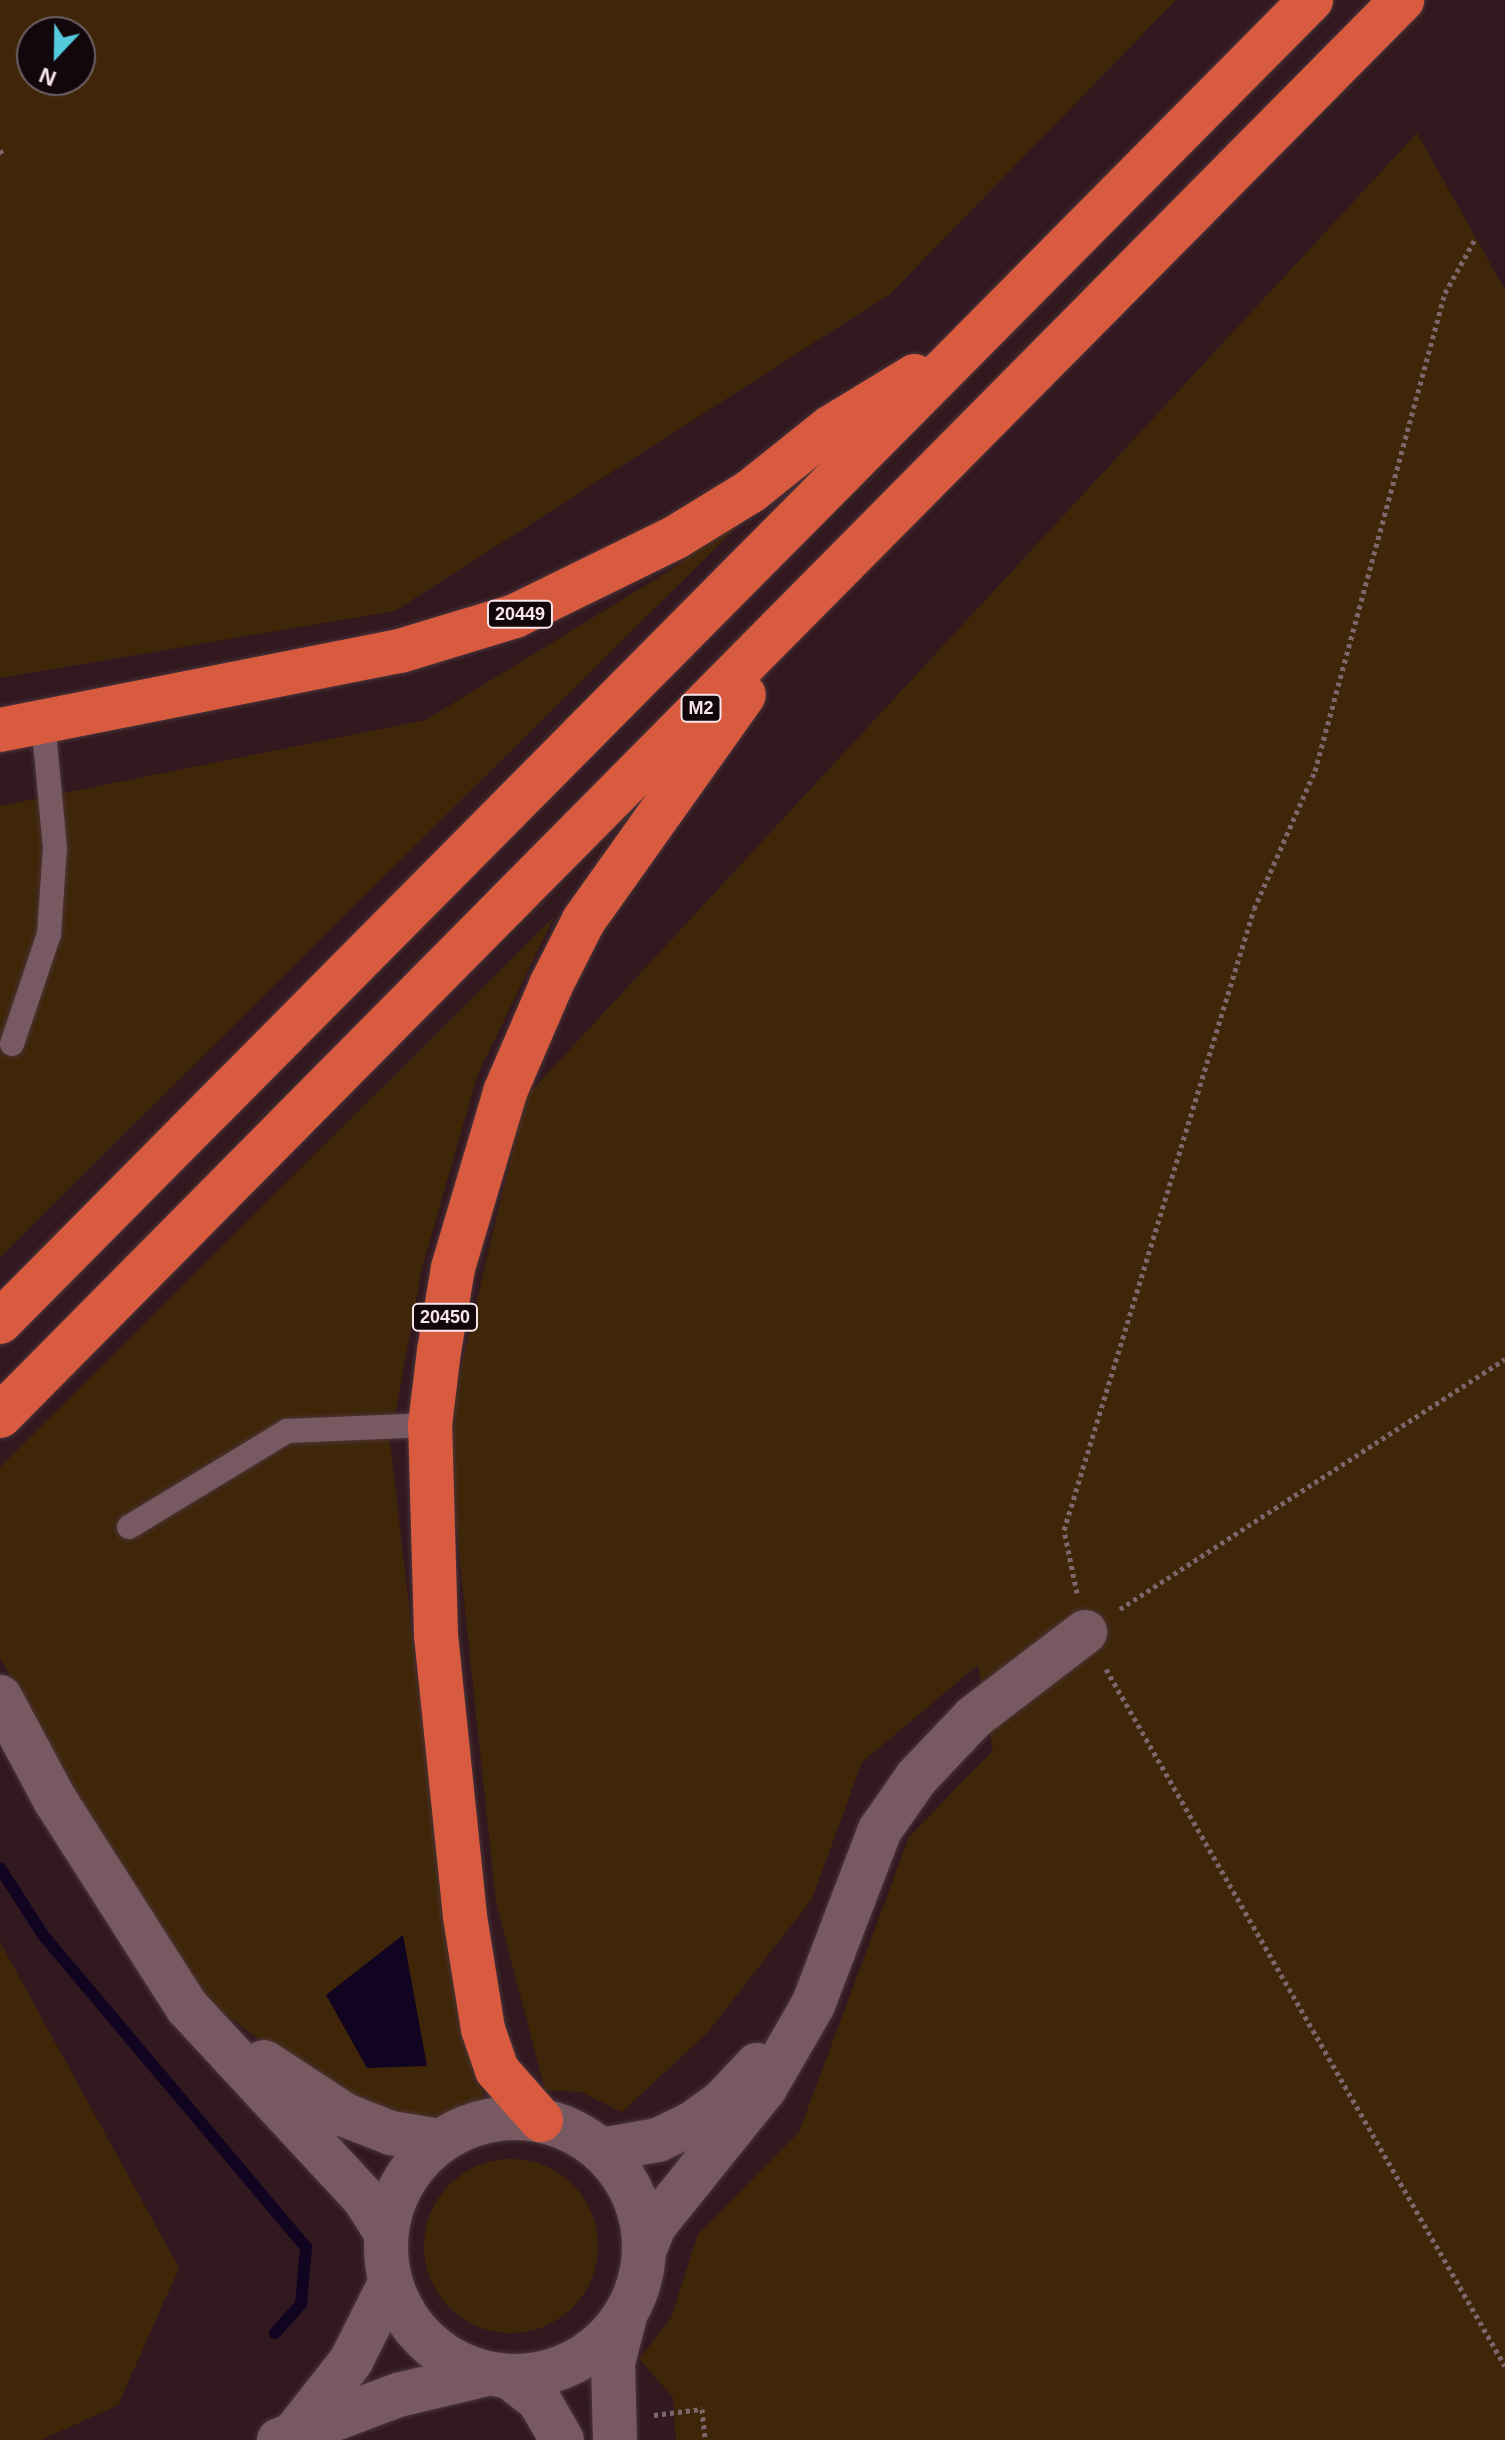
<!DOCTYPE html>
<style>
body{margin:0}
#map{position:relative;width:1505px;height:2440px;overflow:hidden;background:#32181f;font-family:Arial,sans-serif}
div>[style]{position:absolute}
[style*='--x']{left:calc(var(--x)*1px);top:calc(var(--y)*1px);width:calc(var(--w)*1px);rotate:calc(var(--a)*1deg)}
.green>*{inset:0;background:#402609}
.round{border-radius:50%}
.water>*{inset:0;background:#110421}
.stream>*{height:12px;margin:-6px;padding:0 6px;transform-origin:6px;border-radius:6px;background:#110421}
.path>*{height:5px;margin-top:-2.5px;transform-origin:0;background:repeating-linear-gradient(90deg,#7d666c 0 4px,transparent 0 8px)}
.roads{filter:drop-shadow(0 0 2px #4a353a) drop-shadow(0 0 2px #4a353a)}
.lane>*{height:24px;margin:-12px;padding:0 12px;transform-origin:12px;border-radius:12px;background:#795961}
.street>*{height:44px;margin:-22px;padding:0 22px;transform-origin:22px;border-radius:22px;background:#795961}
.secondary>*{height:44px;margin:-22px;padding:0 22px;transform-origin:22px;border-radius:22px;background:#795961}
.secondary>.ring{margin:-22px;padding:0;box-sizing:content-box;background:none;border:44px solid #795961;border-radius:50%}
.highway>*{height:44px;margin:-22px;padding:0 22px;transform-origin:22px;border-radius:22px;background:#d95b3f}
span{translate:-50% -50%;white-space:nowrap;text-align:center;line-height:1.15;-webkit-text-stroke:6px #12070a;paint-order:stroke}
.shield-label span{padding:2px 6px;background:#12070a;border:2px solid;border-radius:6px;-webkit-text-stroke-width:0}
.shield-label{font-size:18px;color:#f9e6ea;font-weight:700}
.north{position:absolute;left:16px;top:16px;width:80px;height:80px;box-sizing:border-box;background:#12070a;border:2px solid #6e6064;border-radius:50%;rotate:202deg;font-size:22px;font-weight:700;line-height:32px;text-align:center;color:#f9e6ea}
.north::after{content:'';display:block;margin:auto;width:28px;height:36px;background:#54cadd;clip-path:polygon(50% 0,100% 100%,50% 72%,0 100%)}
</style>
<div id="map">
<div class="green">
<i style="clip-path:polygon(evenodd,0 0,1176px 0,890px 294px,395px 611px,0 678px,0 0,32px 32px,80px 32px,80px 80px,32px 80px,32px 32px)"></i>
<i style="clip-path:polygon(1417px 133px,1505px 290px,1505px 2440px,676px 2440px,673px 2397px,639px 2359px,671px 2318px,698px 2234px,799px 2132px,909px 1837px,993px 1750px,978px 1665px,862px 1762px,812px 1899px,707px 2033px,622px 2112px,581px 2092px,545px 2090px,496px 1902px,446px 1430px,525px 1098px)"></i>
<i style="clip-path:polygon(765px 499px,0 1257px,0 806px,426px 720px,669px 571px)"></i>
<i style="clip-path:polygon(554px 917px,477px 1076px,422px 1268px,390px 1442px,444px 1909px,484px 2098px,433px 2120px,329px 2092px,199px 1994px,126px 1878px,0 1658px,0 1467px)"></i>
<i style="clip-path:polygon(0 1942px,179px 2268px,118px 2405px,41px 2440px,0 2440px)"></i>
<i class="round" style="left:424px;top:2159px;width:174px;height:174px"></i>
</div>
<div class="water">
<i style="clip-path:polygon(403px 1935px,427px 2066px,367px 2068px,326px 1995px)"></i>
</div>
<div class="stream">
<i style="--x:0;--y:1868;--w:80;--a:57.3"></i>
<i style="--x:43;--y:1935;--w:408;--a:49.9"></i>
<i style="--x:306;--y:2247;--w:57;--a:95"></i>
<i style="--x:301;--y:2304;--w:39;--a:132"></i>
</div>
<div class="path">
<i style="--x:0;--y:150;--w:8;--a:60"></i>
<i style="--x:1077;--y:1593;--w:64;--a:-101.7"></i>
<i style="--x:1064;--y:1530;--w:649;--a:-72.99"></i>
<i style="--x:1254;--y:909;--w:151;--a:-66.2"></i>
<i style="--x:1315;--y:771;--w:495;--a:-74.8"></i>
<i style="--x:1445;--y:293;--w:62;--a:-60.9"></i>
<i style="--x:1120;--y:1609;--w:459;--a:-33"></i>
<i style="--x:1106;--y:1669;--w:803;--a:60.21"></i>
<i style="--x:654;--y:2415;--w:48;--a:-7.1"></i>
<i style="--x:702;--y:2409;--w:31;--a:84"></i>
</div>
<div class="roads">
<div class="lane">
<i style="--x:12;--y:1044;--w:116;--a:-71.4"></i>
<i style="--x:49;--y:934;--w:86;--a:-86"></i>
<i style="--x:55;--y:848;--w:128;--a:-95.4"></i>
<i style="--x:129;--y:1527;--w:185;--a:-31.3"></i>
<i style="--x:287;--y:1431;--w:143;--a:-2.4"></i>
</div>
<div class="street">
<i style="--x:601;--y:2150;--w:58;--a:-10"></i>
<i style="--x:658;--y:2140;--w:39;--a:-26"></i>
<i style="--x:693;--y:2123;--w:36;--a:-36"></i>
<i style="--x:722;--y:2102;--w:51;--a:-46.6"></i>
<i style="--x:644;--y:2251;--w:27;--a:-68"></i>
<i style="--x:654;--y:2226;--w:177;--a:-51.2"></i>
<i style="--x:765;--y:2088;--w:96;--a:-60"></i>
<i style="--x:813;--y:2005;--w:187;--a:-69.1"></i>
<i style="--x:880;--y:1830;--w:65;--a:-55.1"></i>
<i style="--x:917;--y:1777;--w:83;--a:-46.5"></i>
<i style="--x:974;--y:1717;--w:140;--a:-37.4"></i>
<i style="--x:296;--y:2431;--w:89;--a:-51.8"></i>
<i style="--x:351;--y:2361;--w:87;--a:-63.4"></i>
<i style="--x:279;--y:2440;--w:127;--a:-20.7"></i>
<i style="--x:398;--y:2395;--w:91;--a:-13.3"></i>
</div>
<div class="secondary">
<i style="--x:0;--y:1697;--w:117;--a:61.9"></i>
<i style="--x:55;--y:1800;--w:246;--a:57.5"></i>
<i style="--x:187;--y:2007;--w:260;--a:47.2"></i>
<i style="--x:364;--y:2198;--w:41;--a:57.8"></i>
<i style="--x:264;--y:2062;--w:97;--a:33.2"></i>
<i style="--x:345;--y:2115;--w:49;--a:21.4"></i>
<i style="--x:391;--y:2133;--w:50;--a:9.3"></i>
<i class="ring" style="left:386px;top:2118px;width:214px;height:214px"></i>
<i style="--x:508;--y:2376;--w:39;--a:38"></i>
<i style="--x:539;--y:2400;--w:46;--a:60.1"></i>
<i style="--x:615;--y:2440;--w:77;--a:-91.5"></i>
<i style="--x:613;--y:2363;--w:49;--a:-75.7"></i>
</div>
<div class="highway">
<i style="--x:0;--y:730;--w:408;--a:-11.2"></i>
<i style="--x:400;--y:651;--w:120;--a:-16.9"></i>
<i style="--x:515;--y:616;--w:179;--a:-26.1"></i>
<i style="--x:676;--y:537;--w:88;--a:-31.5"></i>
<i style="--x:751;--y:491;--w:102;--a:-38.7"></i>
<i style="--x:831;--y:427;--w:98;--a:-31.3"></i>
<i style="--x:0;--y:1322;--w:1862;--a:-45.24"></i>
<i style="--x:0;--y:1416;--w:1993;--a:-45.28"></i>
<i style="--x:541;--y:2120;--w:67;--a:-131.3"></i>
<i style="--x:497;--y:2070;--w:43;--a:-108.9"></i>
<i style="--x:483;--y:2029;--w:114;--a:-99.1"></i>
<i style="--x:465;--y:1916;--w:282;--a:-95.9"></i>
<i style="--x:436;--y:1635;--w:210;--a:-91.6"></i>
<i style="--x:430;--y:1425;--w:75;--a:-83.1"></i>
<i style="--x:439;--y:1351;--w:84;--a:-80.4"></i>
<i style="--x:453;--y:1268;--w:184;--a:-73.5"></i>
<i style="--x:505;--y:1092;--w:116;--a:-66.7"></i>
<i style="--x:551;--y:985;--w:73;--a:-63.1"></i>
<i style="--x:584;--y:920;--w:276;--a:-54.6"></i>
</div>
</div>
<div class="shield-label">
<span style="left:520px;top:614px">20449</span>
<span style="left:701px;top:708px">M2</span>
<span style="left:445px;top:1317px">20450</span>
</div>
<div class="north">N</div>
</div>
